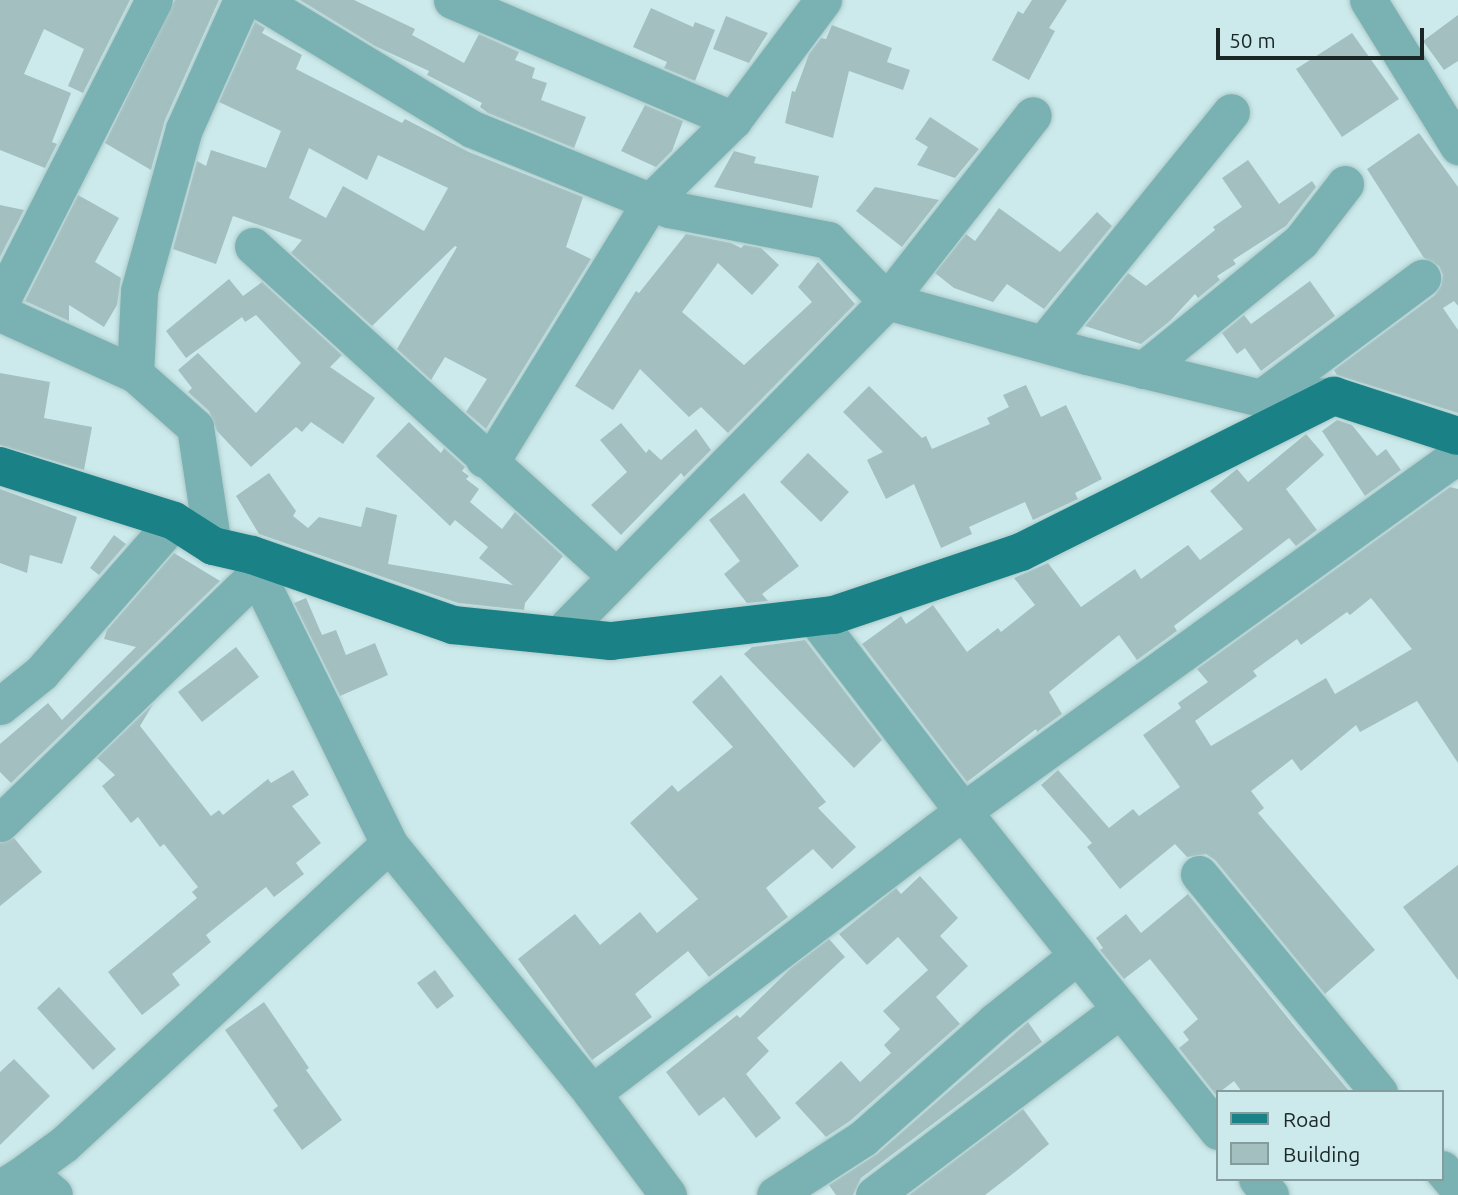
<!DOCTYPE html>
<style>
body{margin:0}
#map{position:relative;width:1458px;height:1195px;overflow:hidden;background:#cceaeb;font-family:Ubuntu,sans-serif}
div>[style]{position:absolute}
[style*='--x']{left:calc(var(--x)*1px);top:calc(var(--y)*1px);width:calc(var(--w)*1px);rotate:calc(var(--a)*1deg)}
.building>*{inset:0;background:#a3bfc0}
.roads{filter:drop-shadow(0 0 2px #acc7c8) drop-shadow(0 0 2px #acc7c8)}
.minor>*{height:37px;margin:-18.5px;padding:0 18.5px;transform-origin:18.5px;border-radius:18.5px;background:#7ab2b3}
.major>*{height:38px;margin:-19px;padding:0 19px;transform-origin:19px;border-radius:19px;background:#1a8286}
span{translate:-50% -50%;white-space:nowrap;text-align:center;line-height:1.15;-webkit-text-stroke:5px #cceaeb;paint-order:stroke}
.legend{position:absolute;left:1216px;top:1090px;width:228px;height:91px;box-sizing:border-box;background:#cceaeb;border:2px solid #859c9c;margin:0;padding:9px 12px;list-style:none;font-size:21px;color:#1b2626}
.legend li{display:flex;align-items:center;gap:14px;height:35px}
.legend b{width:35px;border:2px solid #859c9c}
.scale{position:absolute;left:1216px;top:28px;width:208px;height:32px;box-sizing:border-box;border:4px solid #1b2626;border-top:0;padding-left:9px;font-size:21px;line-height:24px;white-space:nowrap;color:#1b2626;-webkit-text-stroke:5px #cceaeb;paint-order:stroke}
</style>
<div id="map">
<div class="building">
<i style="clip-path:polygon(0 0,130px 0,83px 93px,68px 86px,84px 49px,44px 29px,24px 74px,71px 93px,52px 142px,57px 144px,45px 168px,0 150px)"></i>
<i style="clip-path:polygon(175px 0,219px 0,165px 120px,151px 170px,105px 143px)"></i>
<i style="clip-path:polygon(300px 0,354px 0,415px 29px,412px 35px,464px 63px,479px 34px,519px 52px,515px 60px,535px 68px,532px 78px,547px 83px,541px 100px,586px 117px,574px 148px,488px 113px,480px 107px,482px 103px,427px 75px,429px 71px,375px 46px)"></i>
<i style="clip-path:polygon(1032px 0,1067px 0,1049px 28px,1055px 31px,1029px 80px,992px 60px,1018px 11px,1023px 14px)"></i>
<i style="clip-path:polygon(651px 8px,693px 27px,695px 22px,715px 30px,695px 81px,664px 68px,667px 62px,633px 47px)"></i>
<i style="clip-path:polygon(1458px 15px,1458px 61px,1444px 70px,1423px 41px)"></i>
<i style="clip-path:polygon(726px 16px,768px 33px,749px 63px,713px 49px)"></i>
<i style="clip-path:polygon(evenodd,255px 22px,265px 28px,262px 33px,302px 55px,296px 69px,402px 123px,405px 119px,469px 152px,583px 197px,566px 247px,591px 259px,486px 429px,466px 412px,487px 379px,445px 357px,431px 380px,397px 349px,457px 247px,455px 246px,372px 326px,291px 253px,302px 240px,233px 216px,216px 264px,173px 249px,197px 161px,206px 166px,211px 150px,266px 168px,281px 131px,219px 102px,255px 22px,309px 148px,367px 180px,378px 155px,448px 188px,424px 231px,343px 186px,326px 218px,289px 198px,309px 148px)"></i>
<i style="clip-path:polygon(832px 25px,892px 48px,887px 62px,910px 70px,903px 90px,849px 71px,833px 138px,785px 123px,792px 91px,795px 92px,809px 54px,821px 38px,826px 39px)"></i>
<i style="clip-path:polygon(1352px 33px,1399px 99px,1342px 137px,1296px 69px)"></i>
<i style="clip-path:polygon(645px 105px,683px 121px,672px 151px,656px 167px,621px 151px)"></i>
<i style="clip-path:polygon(930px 117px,979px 149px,955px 178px,917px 165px,928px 147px,915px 139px)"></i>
<i style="clip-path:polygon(1419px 133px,1458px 187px,1458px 306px,1454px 301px,1443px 308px,1458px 330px,1458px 413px,1337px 375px,1334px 370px,1435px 295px,1441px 286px,1443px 275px,1439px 266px,1424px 258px,1367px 169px)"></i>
<i style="clip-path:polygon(734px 151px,756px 157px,754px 163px,819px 176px,812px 208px,714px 187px)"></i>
<i style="clip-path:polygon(1248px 160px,1279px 204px,1312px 181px,1316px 187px,1286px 226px,1233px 260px,1236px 264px,1217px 276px,1220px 280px,1198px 298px,1195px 294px,1170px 321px,1141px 344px,1085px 326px,1128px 273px,1146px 286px,1215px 230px,1213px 227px,1242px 207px,1222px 178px)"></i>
<i style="clip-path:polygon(875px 187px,939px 200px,902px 247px,856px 211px)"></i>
<i style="clip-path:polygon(78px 195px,119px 218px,95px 262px,121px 278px,117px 305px,104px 327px,69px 305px,69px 321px,25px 301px)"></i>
<i style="clip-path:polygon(0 205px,24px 210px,0 257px)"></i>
<i style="clip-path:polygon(999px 208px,1060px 252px,1097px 212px,1112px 226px,1044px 309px,1007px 284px,993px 302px,954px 288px,935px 273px,966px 234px,975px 241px)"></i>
<i style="clip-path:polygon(686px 234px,731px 243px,741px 248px,744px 245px,761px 248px,779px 265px,752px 295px,718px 263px,682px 312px,744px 365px,812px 302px,798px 287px,818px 262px,855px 304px,728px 433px,701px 407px,689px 417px,640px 369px,613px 410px,575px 386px,636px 291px,639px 293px)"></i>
<i style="clip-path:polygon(229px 279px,243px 296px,262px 282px,342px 355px,330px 367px,375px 398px,343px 444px,311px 422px,302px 432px,296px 427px,251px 467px,217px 431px,209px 411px,188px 392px,192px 388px,178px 370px,198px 353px,256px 413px,301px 363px,256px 315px,245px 322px,242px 317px,186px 358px,166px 331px)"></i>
<i style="clip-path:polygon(1310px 281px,1335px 316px,1261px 371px,1245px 348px,1237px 354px,1222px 333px,1244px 315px,1251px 324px)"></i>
<i style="clip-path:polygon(0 373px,50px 382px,44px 418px,92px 427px,84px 470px,0 445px)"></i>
<i style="clip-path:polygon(1026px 385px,1041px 417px,1066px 405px,1102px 479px,1075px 493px,1078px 499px,1033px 520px,1025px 502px,969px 527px,972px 534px,941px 548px,914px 484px,886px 499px,867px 460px,883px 452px,843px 412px,869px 386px,922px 438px,926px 436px,932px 449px,990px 424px,987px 418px,1009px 407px,1003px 395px)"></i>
<i style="clip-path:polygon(1337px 420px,1352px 425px,1377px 456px,1386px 449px,1401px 470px,1365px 496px,1322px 431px)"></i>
<i style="clip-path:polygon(409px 422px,441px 453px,444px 448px,465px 467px,462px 471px,469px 476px,466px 479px,479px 489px,470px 502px,502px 529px,515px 512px,563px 556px,525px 603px,524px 610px,458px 603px,259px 534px,236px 496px,269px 473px,296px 511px,293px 516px,308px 528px,319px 517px,361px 527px,366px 507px,397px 515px,388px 564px,513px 585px,479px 558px,488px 547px,455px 520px,450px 526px,376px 456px)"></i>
<i style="clip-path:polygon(621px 423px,646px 453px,649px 449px,661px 460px,696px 429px,711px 450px,684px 477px,681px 473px,621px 535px,591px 505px,627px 472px,600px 440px)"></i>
<i style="clip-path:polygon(1306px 434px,1324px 455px,1286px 489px,1317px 530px,1296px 546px,1289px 538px,1174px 626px,1177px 631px,1137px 660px,1119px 635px,1049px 692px,1062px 714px,1037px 732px,1036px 729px,967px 782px,862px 644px,901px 616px,906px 624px,933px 605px,967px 652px,998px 628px,1001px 632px,1035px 605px,1014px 578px,1048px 563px,1081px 607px,1135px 569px,1141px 579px,1188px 545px,1200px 560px,1243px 529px,1210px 491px,1237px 469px,1248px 482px)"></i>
<i style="clip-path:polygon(808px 453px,849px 492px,821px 522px,780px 482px)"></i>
<i style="clip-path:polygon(evenodd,1450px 487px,1458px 489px,1458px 763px,1417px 701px,1360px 732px,1356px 725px,1301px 771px,1292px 759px,1251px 791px,1264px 808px,1258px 813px,1375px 950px,1325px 994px,1215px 860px,1206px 854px,1187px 857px,1175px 844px,1120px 889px,1087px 847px,1092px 843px,1041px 785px,1058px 770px,1109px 828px,1133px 809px,1139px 816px,1180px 787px,1143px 735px,1181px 708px,1178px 703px,1208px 682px,1197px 669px,1450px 487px,1371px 598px,1412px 649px,1335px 694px,1326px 678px,1211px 746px,1195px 721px,1257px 676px,1253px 671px,1297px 639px,1301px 645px,1347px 612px,1350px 615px,1371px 598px)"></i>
<i style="clip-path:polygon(0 489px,77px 517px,62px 564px,30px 555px,27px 573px,0 563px)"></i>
<i style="clip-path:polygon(744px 493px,799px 566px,762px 594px,768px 601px,747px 603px,724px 574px,740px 561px,709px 520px)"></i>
<i style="clip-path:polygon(114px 535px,126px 544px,99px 575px,90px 568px)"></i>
<i style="clip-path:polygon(174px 553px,220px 581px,11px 783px,0 772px,0 744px,48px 703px,62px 720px,136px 647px,104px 639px,107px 630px)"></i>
<i style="clip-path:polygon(306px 598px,322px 635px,336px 630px,346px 655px,375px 643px,388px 675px,340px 696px,294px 603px)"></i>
<i style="clip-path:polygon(805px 640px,882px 740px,854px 768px,744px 654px,752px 647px)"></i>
<i style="clip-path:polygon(236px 647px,259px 677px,202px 722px,178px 692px)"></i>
<i style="clip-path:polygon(721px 675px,826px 802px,818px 808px,856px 847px,832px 869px,813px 849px,766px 888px,788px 917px,709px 977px,688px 951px,635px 994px,652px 1017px,592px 1060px,518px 959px,575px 914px,600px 945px,640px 912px,657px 933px,698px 899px,630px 823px,672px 785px,678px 792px,733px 747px,692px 702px)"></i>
<i style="clip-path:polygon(153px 704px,140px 726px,211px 816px,219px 810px,223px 815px,268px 779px,271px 783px,293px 770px,309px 795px,292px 806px,321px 843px,296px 863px,304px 874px,274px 897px,266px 887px,206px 935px,211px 942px,172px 974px,180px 985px,142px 1015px,108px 972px,197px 898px,192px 892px,198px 887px,164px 844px,160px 847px,138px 817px,131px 823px,102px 786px,115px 775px,97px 758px)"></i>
<i style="clip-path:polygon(14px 838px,42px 872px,0 906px,0 843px)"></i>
<i style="clip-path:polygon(1458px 865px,1458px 980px,1403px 907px)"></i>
<i style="clip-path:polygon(920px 876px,958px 918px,940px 936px,968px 966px,936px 997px,960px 1024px,850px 1121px,826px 1137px,795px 1103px,841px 1061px,860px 1082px,891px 1053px,884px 1045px,900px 1029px,883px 1011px,928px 970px,898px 937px,867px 965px,839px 934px,896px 888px,901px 894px)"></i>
<i style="clip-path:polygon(1188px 894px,1296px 1028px,1350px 1092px,1242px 1092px,1234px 1081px,1216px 1095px,1179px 1048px,1189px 1040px,1183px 1032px,1198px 1019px,1150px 959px,1124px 979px,1100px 950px,1103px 948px,1096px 938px,1126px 914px,1141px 933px)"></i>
<i style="clip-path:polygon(829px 939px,845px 957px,757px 1038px,769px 1051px,746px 1074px,781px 1118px,756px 1138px,724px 1097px,699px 1116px,666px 1072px,737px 1015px,740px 1018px,791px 968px)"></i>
<i style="clip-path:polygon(435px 970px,454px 996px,437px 1009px,417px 983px)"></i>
<i style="clip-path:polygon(59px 987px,116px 1049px,93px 1070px,37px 1008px)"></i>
<i style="clip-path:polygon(264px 1002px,309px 1068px,306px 1070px,342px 1120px,302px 1150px,273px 1110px,278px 1106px,225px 1030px)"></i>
<i style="clip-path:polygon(1028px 1022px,1042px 1042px,861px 1178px,853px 1195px,836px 1195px,829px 1185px,877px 1154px)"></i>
<i style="clip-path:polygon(14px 1059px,50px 1096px,0 1145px,0 1072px)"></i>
<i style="clip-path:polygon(1023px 1109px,1049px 1144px,1015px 1172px,985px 1195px,909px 1195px)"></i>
</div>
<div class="roads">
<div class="minor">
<i style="--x:259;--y:0;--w:249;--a:31.2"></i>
<i style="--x:472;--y:129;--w:213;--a:22.1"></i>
<i style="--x:669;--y:209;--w:162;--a:11"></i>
<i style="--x:828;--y:240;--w:85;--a:46"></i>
<i style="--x:887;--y:301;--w:236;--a:-51.9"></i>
<i style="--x:452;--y:0;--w:306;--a:23.1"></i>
<i style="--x:1368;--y:0;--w:172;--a:58.3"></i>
<i style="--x:253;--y:246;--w:489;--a:42.3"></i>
<i style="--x:0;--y:303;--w:340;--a:-63.1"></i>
<i style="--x:0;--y:313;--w:148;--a:24.3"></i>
<i style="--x:1044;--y:343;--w:297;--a:-51"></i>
<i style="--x:1143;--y:370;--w:204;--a:-39.2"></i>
<i style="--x:1301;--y:241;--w:72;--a:-52.3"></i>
<i style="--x:1261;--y:398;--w:201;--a:-36.7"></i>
<i style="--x:484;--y:459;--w:13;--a:-27"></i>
<i style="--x:496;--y:453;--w:296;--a:-58.4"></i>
<i style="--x:651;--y:201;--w:115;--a:-44.6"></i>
<i style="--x:733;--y:120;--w:150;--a:-53.1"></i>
<i style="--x:213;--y:546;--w:120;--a:-98.6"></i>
<i style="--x:195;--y:427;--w:80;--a:-138.5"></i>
<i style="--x:135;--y:374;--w:83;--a:-87.2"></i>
<i style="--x:139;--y:291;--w:168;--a:-74.5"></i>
<i style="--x:184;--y:129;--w:141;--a:-65.8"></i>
<i style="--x:252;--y:555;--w:20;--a:75"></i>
<i style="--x:257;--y:574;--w:301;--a:63.9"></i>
<i style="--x:389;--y:844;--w:321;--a:50.8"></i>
<i style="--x:558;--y:636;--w:470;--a:-45.5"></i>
<i style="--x:887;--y:301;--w:207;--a:15.4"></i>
<i style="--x:1087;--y:356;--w:179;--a:13.6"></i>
<i style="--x:1261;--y:398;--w:73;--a:-1.6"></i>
<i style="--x:0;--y:706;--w:53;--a:-38.8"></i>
<i style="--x:41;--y:673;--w:202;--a:-48.8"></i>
<i style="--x:0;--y:823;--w:358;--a:-44.1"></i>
<i style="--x:1199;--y:874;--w:283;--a:50.5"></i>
<i style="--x:1218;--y:1131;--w:409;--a:-128.6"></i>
<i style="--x:963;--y:811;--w:610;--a:-35.72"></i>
<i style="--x:1442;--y:1169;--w:25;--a:50"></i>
<i style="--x:1257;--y:1179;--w:21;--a:51"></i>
<i style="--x:7;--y:1184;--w:23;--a:-31"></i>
<i style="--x:27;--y:1172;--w:35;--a:40"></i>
<i style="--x:0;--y:1191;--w:79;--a:-36.3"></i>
<i style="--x:64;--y:1144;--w:442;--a:-42.7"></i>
<i style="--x:668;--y:1195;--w:127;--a:-126.7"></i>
<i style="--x:592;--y:1093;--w:466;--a:-37.2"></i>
<i style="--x:963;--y:811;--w:243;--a:-127.5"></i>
<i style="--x:775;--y:1195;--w:105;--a:-32.9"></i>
<i style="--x:863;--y:1138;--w:175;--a:-41.5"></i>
<i style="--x:994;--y:1022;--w:107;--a:-38.6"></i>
<i style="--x:874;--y:1195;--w:309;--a:-37"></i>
</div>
<div class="major">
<i style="--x:0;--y:466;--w:182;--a:17.5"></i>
<i style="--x:174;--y:521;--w:46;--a:32.7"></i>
<i style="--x:213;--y:546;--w:40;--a:13"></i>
<i style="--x:252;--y:555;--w:213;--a:19.2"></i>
<i style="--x:453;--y:625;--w:159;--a:5.8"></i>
<i style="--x:611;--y:641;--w:225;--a:-6.7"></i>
<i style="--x:834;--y:615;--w:197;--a:-18.6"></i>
<i style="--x:1021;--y:552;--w:350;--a:-26.5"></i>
<i style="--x:1334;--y:396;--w:130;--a:17.9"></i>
</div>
</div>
<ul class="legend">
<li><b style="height:9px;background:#1a8286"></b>Road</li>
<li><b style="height:19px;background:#a3bfc0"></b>Building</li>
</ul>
<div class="scale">50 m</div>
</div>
